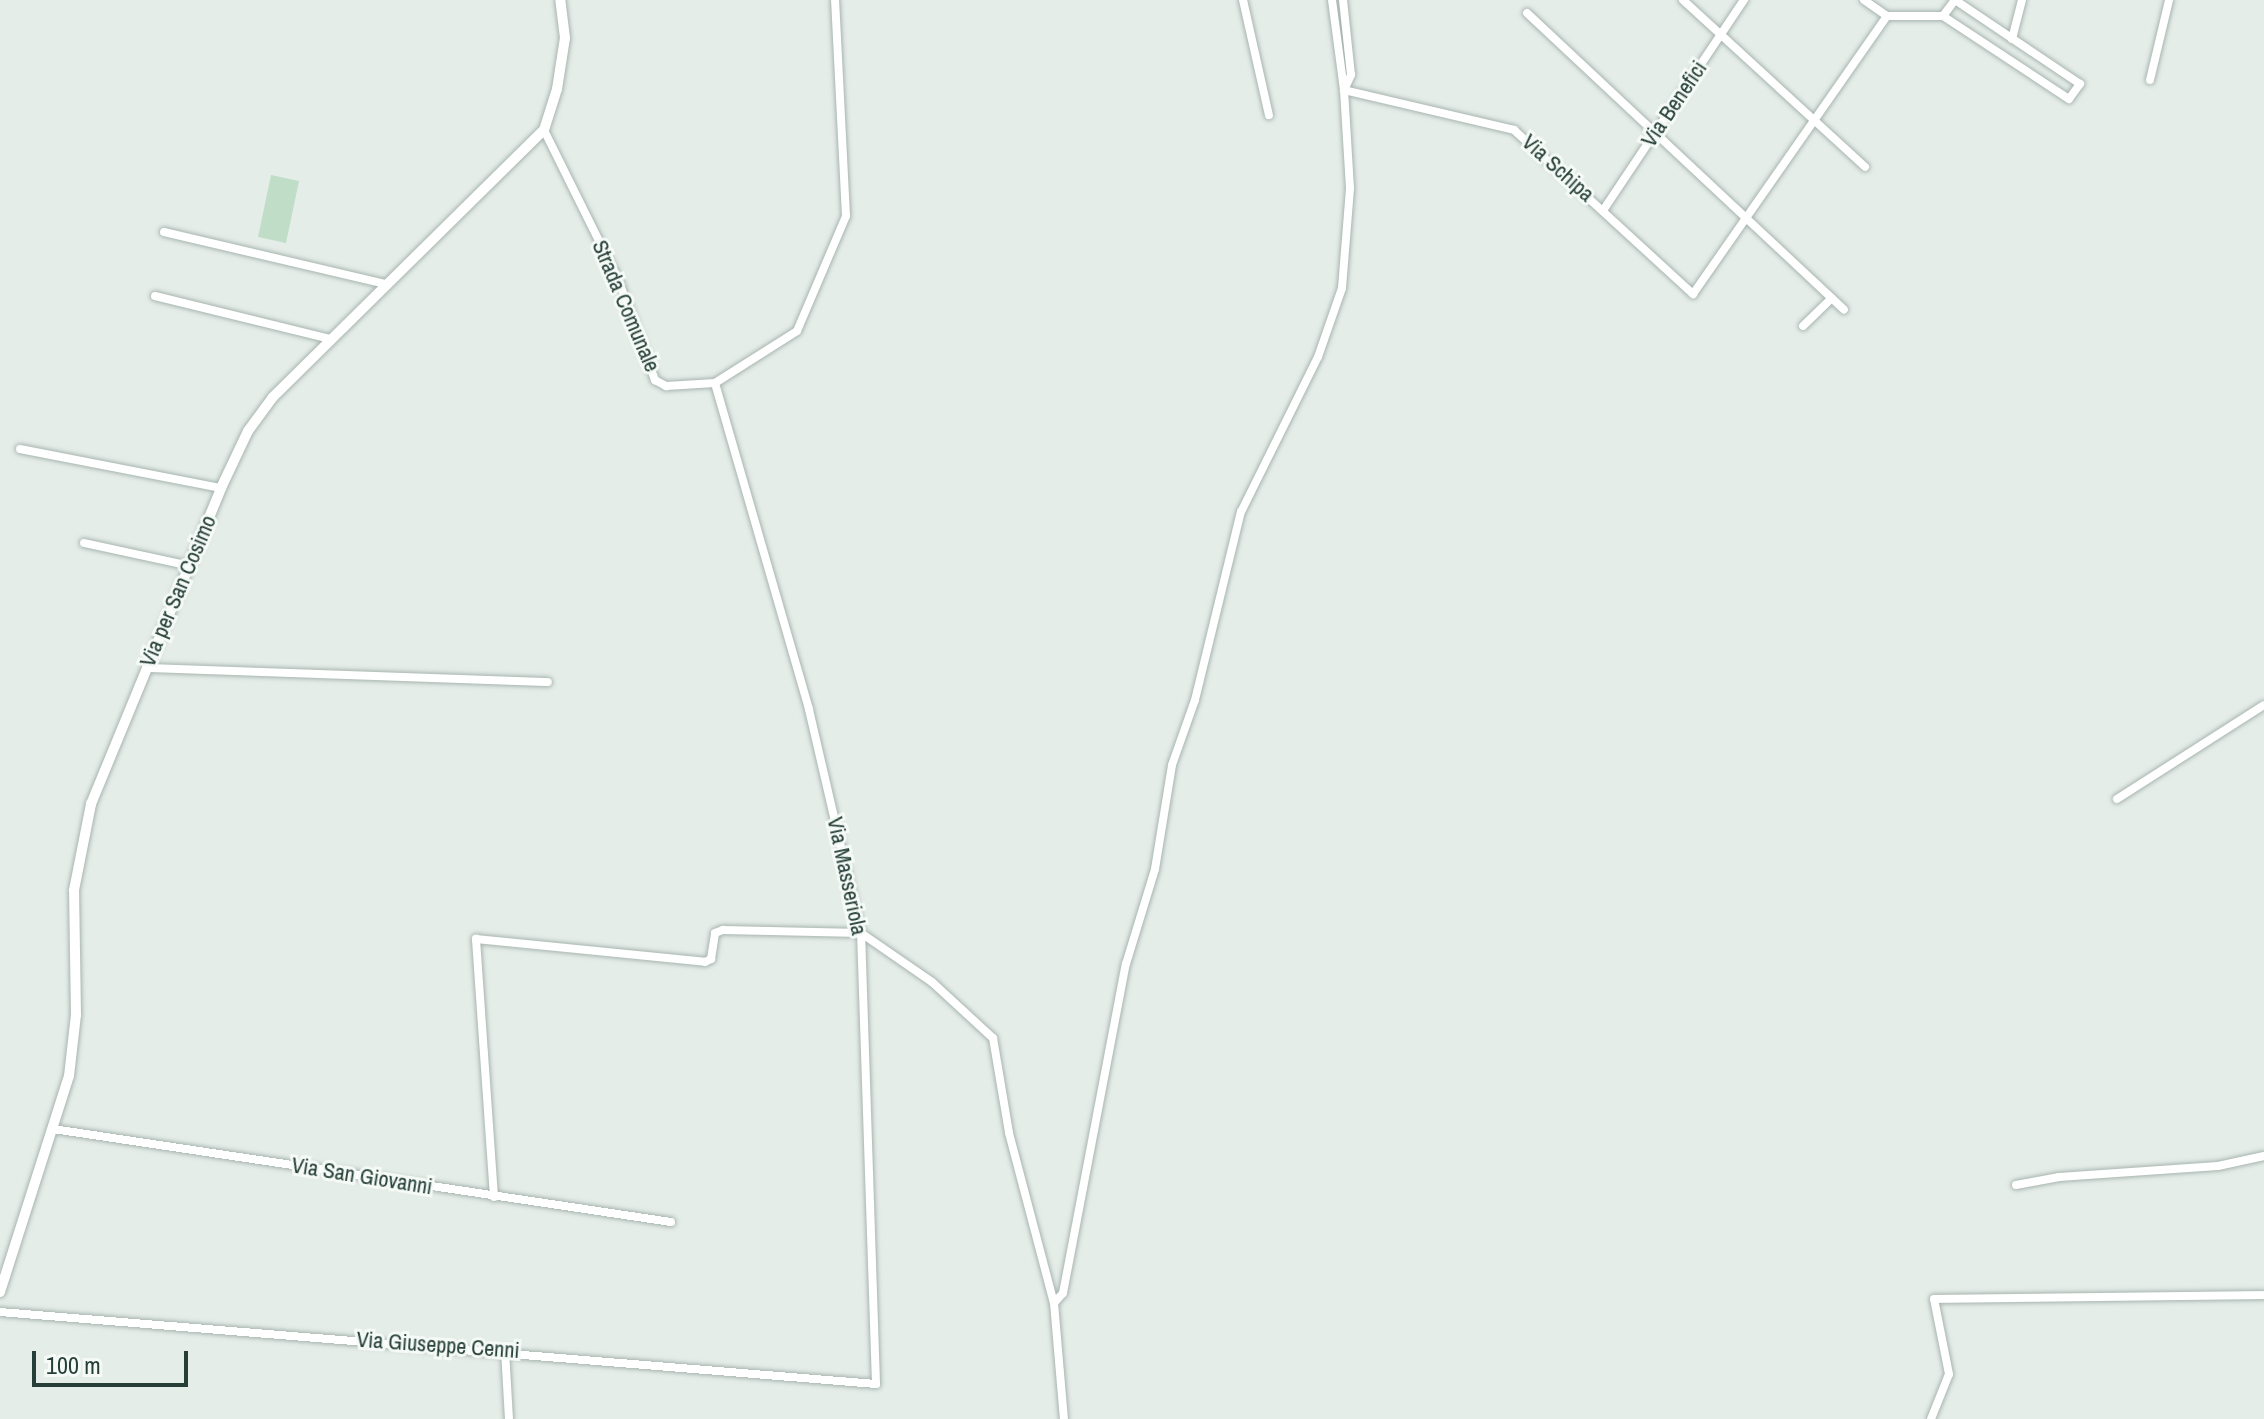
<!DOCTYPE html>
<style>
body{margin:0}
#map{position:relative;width:2264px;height:1419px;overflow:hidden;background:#e5ede9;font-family:"Archivo Narrow",sans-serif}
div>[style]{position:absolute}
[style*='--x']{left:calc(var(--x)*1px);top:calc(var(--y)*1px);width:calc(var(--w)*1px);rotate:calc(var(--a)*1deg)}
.green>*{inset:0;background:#bfddc7}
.roads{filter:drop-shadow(0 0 2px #a8b5b0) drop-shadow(0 0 2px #a8b5b0)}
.minor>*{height:8px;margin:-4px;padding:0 4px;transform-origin:4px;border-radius:4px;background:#fff}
.tertiary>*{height:10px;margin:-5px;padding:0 5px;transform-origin:5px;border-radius:5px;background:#fff}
span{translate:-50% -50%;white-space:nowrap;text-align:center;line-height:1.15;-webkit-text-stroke:6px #f5faf7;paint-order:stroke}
.street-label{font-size:22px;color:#253e37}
.scale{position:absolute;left:32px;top:1351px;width:156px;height:36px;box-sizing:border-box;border:4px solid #253e37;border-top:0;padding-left:10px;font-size:24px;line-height:28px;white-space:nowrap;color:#253e37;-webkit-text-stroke:6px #f5faf7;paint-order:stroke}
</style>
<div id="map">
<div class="green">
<i style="clip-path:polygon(271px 175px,299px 181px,286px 243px,258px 237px)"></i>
</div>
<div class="roads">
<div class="minor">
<i style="--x:1243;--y:0;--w:118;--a:77.3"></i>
<i style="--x:1332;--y:0;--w:91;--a:82.4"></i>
<i style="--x:1344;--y:90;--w:17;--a:-65"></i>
<i style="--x:1351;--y:75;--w:75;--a:-96.1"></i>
<i style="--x:1683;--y:0;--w:247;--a:42.5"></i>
<i style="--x:1864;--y:0;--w:28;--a:35"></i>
<i style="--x:1887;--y:16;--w:56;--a:0"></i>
<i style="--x:1943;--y:16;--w:151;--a:33.4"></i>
<i style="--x:2069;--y:99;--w:19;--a:-54"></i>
<i style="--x:2080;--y:84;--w:151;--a:-146.1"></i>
<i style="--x:1955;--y:0;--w:20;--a:127"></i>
<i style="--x:1527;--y:13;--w:434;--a:43.1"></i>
<i style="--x:2012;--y:39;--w:40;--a:-75.6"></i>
<i style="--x:2150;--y:80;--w:82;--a:-76.6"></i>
<i style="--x:544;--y:130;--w:166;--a:63.6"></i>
<i style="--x:618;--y:279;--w:108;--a:69.9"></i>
<i style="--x:655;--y:380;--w:13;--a:29"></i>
<i style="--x:666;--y:386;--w:49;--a:-3.5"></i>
<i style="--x:715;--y:383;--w:97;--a:-32.4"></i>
<i style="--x:797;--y:331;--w:125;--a:-66.9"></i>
<i style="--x:846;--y:216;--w:216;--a:-92.9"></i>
<i style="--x:1604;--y:209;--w:252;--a:-56.2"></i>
<i style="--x:164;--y:232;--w:228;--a:13.2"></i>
<i style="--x:155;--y:296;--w:180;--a:13.8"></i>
<i style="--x:1803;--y:326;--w:40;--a:-44"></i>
<i style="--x:20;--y:449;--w:205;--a:11"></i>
<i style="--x:84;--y:543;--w:108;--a:12.2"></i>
<i style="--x:146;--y:668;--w:402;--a:2"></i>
<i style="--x:2117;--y:799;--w:174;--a:-32.6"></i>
<i style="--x:53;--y:1129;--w:625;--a:8.56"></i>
<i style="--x:2016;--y:1185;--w:44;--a:-10.5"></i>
<i style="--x:2059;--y:1177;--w:159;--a:-4"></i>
<i style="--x:2218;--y:1166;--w:47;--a:-12.3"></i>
<i style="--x:494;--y:1197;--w:259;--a:-94"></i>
<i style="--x:476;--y:939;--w:230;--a:5.7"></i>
<i style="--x:705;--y:962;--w:7;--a:-27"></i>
<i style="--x:711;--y:959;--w:26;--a:-81"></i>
<i style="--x:715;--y:933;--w:9;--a:-21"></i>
<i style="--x:723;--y:930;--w:138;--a:1.2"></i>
<i style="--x:861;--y:933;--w:86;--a:34.6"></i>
<i style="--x:932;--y:982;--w:83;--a:42.6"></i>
<i style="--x:993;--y:1038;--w:96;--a:80.4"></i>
<i style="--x:1009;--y:1133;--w:176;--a:75.2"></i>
<i style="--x:1054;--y:1303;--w:116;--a:85.1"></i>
<i style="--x:1054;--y:1303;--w:13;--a:-48"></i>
<i style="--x:1063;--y:1293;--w:335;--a:-79.2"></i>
<i style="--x:1126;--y:964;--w:99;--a:-73"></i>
<i style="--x:1155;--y:869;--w:105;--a:-80.7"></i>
<i style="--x:1172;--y:765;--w:69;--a:-70.5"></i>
<i style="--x:1195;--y:700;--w:194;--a:-76.3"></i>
<i style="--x:1241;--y:512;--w:173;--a:-63.6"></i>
<i style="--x:1318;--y:357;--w:73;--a:-70.8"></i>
<i style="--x:1342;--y:288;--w:100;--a:-85.4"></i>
<i style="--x:1350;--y:188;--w:98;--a:-93.5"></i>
<i style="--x:1344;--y:90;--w:175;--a:13.2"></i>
<i style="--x:1514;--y:130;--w:243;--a:42.5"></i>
<i style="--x:1693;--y:294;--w:339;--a:-55.1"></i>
<i style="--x:0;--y:1312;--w:879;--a:4.7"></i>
<i style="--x:876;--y:1384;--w:451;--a:-91.9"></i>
<i style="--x:861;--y:933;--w:230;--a:-103.1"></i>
<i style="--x:809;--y:709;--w:339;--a:-106.1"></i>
<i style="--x:505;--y:1350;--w:69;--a:86.7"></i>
<i style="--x:1931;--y:1419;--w:48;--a:-68.2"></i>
<i style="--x:1949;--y:1374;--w:76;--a:-101.3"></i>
<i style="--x:1934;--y:1299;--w:330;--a:-0.7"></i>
</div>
<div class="tertiary">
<i style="--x:0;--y:1292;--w:227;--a:-72.3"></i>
<i style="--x:69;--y:1076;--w:61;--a:-83.5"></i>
<i style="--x:76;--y:1015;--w:125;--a:-90.9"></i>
<i style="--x:74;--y:890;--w:88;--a:-78.8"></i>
<i style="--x:91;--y:804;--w:342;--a:-67.6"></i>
<i style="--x:221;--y:488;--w:63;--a:-64.7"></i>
<i style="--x:248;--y:431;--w:42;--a:-53.7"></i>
<i style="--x:273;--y:397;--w:380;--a:-44.6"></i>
<i style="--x:544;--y:130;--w:43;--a:-72.4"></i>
<i style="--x:557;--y:89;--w:52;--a:-81.1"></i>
<i style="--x:565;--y:38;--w:38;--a:-97"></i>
</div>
</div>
<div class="street-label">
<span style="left:1674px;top:104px;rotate:-56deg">Via Benefici</span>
<span style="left:1558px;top:168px;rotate:42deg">Via Schipa</span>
<span style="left:626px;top:306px;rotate:67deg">Strada Comunale</span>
<span style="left:178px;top:591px;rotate:-67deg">Via per San Cosimo</span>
<span style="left:847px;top:876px;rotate:78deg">Via Masseriola</span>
<span style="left:362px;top:1176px;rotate:9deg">Via San Giovanni</span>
<span style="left:438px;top:1345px;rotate:4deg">Via Giuseppe Cenni</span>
</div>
<div class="scale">100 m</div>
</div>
